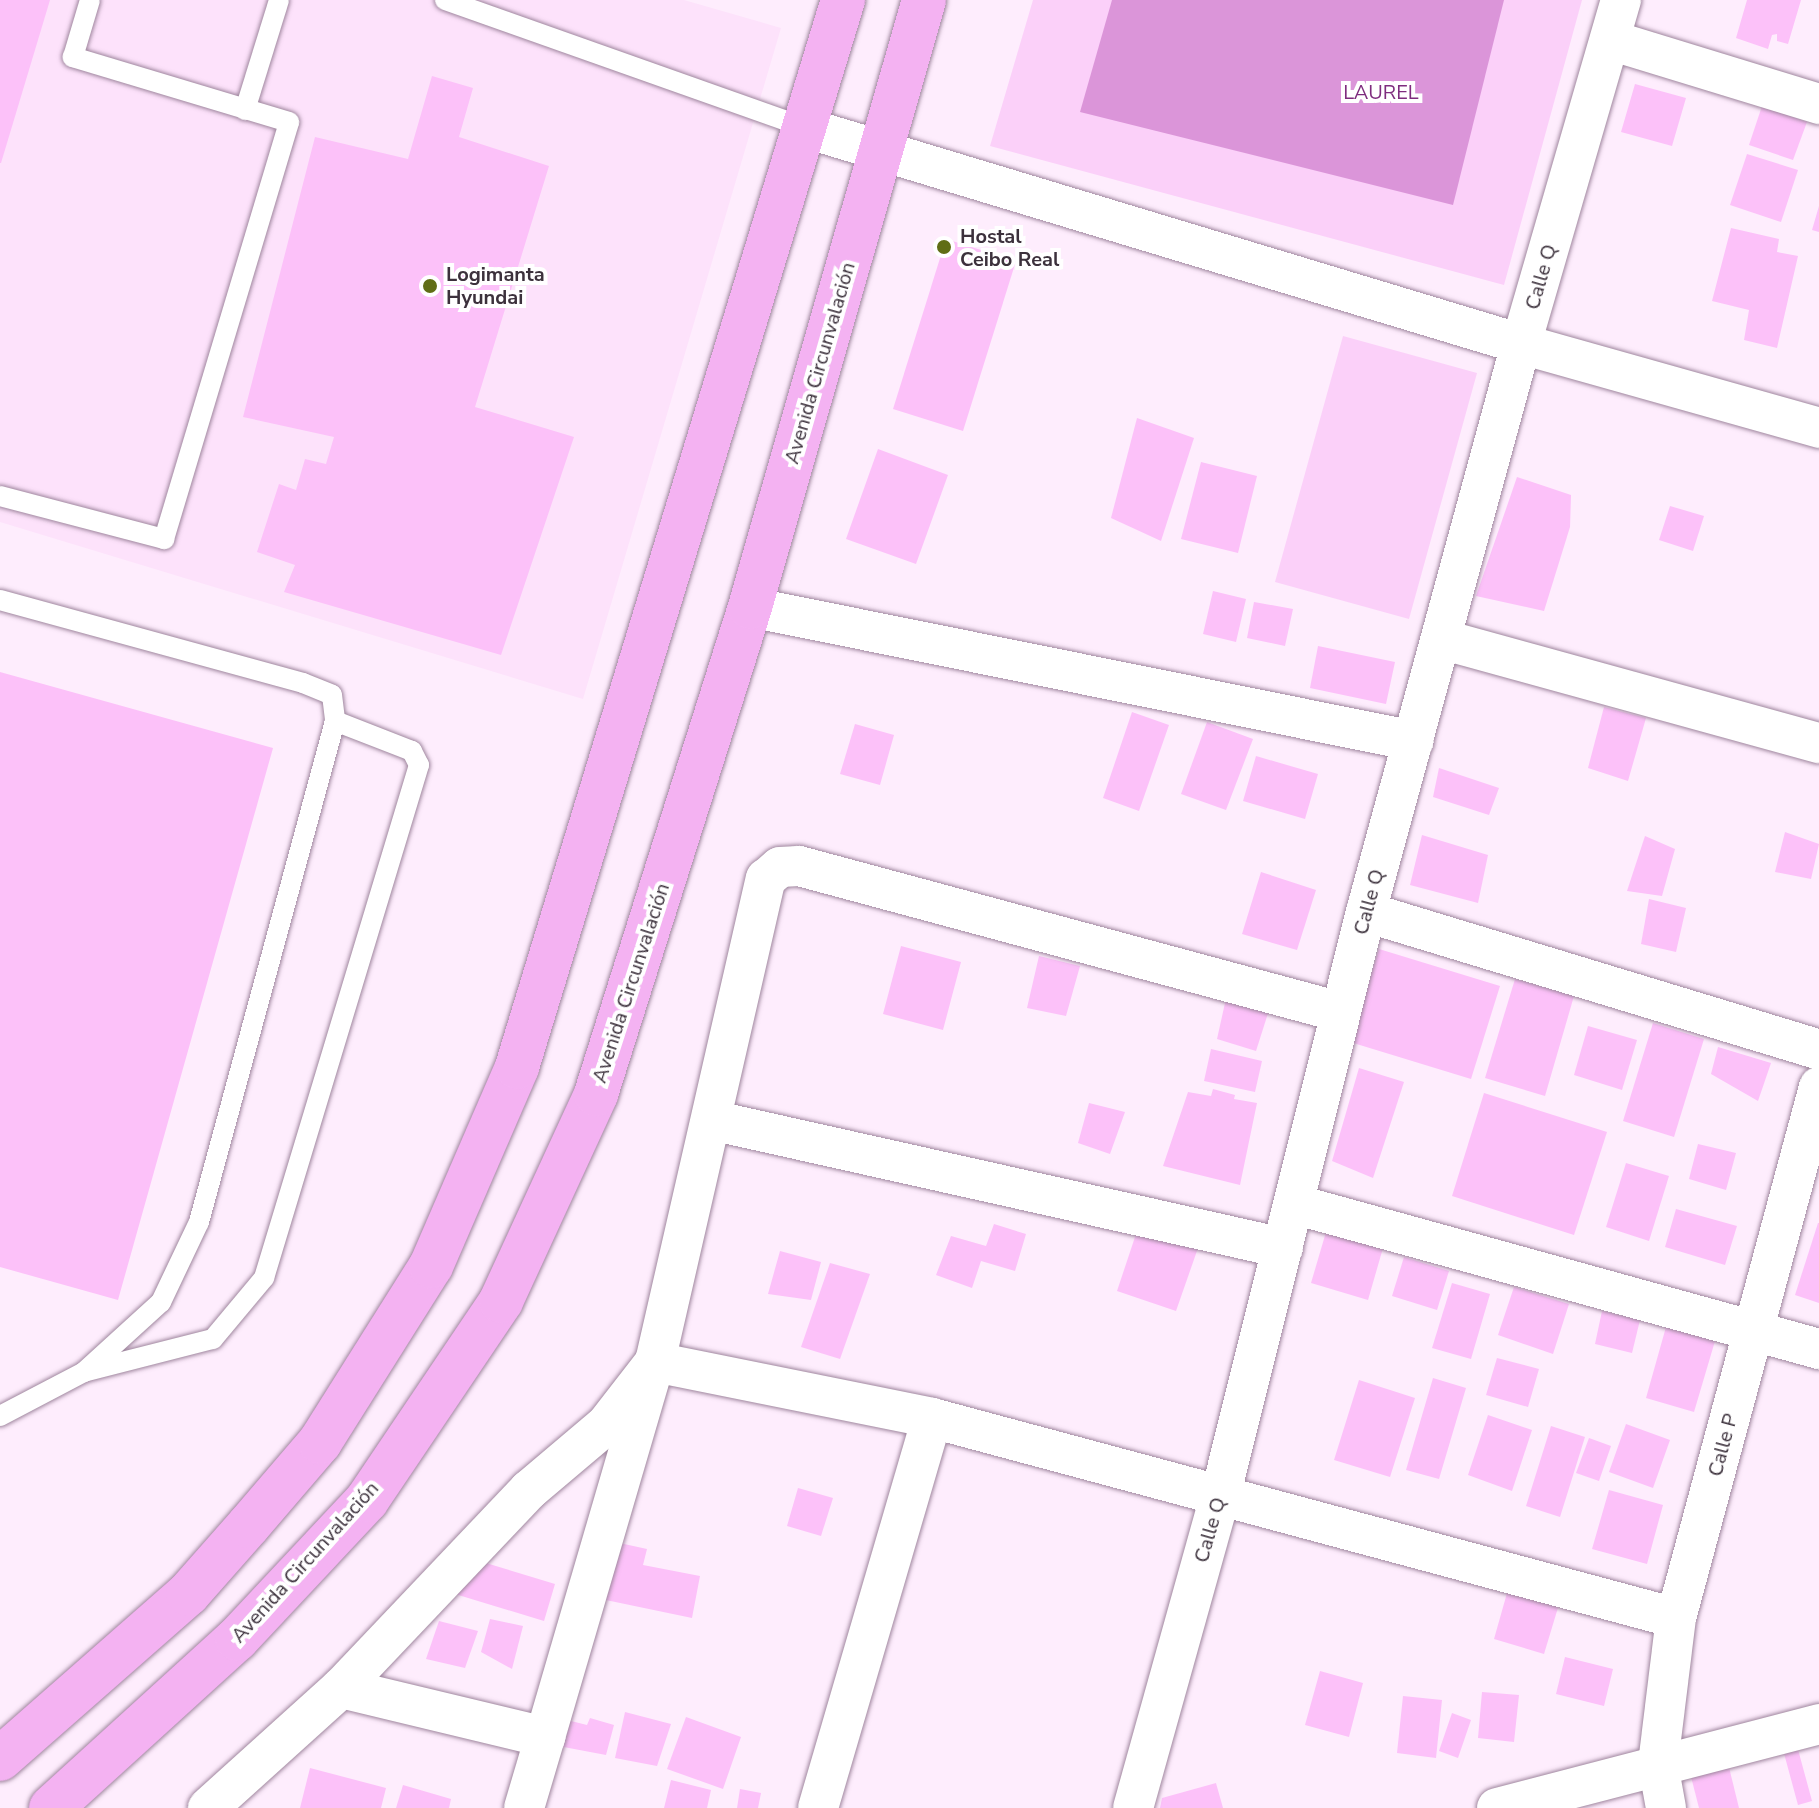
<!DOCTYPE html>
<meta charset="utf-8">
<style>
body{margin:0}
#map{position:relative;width:1819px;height:1808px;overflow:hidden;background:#feedfd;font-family:"Nunito Sans",sans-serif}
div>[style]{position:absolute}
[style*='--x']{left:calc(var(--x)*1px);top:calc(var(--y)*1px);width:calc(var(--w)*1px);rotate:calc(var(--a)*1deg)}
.built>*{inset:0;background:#fde2fb}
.green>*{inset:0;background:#fbd0f9}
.forest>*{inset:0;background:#db95d9}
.building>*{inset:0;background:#fcc1f9}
.roads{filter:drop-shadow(0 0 2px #9f869e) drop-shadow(0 0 2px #9f869e)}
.service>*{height:20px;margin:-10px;padding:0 10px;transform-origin:10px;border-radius:10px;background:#fff}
.minor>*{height:40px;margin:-20px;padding:0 20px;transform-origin:20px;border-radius:20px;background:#fff}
.trunk>*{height:44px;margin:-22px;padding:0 22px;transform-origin:22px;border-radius:22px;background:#f4b2f2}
.dots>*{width:22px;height:22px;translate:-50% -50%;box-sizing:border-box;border:4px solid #fff;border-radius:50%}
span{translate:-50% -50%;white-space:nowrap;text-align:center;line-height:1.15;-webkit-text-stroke:8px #fff;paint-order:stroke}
.park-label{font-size:20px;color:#7e2c7e}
.poi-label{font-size:20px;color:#3c313c;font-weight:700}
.left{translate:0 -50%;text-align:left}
.street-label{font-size:20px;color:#3c313c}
</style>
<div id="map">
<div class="built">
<i style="clip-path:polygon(0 0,684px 0,781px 28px,583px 699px,0 522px)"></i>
</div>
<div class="green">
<i style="clip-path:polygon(1033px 0,1582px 0,1504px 285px,990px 146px)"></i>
<i style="clip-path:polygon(1343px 336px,1477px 373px,1409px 619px,1275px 582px)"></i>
</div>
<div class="forest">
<i style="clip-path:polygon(1112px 0,1504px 0,1453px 205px,1080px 112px)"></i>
</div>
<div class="building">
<i style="clip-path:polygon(0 0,50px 0,1px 163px,0 163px)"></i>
<i style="clip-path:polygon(1747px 0,1801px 0,1788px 44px,1777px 41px,1777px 34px,1772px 35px,1768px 49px,1736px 38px)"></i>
<i style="clip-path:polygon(432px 76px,473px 88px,459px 137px,549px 166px,475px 407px,574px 437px,501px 655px,284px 592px,295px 565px,257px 552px,279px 484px,296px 490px,305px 459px,326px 464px,334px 437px,243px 417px,315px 137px,408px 159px)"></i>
<i style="clip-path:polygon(1635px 84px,1686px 98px,1672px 146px,1621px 132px)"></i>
<i style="clip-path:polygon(1762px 106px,1807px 122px,1793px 160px,1749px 145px)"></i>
<i style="clip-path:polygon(1747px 154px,1798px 170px,1781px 222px,1730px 205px)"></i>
<i style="clip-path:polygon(1819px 206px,1819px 232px,1812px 230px)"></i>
<i style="clip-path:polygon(1731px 228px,1779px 239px,1777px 252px,1798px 256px,1777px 348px,1744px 340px,1749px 310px,1712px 301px)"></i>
<i style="clip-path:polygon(946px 239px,1016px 261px,963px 431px,893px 409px)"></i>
<i style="clip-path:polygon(1137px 418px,1194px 438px,1161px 541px,1111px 518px)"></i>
<i style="clip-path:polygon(878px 449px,948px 475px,916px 564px,846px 539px)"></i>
<i style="clip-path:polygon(1201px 462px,1257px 476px,1238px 553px,1181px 539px)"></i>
<i style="clip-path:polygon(1517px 477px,1571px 495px,1570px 527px,1544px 611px,1476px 596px)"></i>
<i style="clip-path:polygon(1670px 506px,1704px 516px,1693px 551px,1659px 540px)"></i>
<i style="clip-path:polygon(1213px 591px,1246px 599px,1236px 642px,1203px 634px)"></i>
<i style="clip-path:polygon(1254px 602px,1293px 609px,1285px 646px,1247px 638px)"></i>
<i style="clip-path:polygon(1318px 646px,1395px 662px,1386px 704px,1310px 688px)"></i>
<i style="clip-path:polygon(0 672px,273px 748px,118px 1300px,0 1267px)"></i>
<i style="clip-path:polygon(1604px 707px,1646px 718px,1628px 781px,1588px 768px)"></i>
<i style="clip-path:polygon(1132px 712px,1169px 725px,1139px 811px,1103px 798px)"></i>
<i style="clip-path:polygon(1207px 722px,1253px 739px,1226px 810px,1181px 794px)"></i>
<i style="clip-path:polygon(855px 724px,894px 735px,880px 785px,840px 774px)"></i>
<i style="clip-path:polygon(1256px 756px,1318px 774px,1305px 819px,1243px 801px)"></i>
<i style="clip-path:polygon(1439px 768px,1499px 788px,1489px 815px,1433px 797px)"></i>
<i style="clip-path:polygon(1785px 832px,1819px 844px,1811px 879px,1775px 872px)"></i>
<i style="clip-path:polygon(1422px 835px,1488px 855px,1478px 903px,1410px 885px)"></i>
<i style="clip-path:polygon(1645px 836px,1675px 849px,1662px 896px,1627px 891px)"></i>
<i style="clip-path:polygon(1261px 872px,1316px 890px,1297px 950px,1242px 934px)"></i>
<i style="clip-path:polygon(1649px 899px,1686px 908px,1676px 952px,1641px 944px)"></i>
<i style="clip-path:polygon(901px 946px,961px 962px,943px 1030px,883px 1014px)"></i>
<i style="clip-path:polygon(1379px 949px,1500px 986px,1471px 1079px,1350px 1042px)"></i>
<i style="clip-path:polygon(1039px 956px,1080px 966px,1066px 1016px,1027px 1008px)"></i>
<i style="clip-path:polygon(1515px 979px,1574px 996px,1545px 1096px,1485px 1078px)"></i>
<i style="clip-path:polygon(1227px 994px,1270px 1007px,1256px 1051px,1217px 1039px)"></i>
<i style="clip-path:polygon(1653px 1023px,1704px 1039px,1674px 1137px,1623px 1121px)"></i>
<i style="clip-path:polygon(1588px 1026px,1637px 1040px,1622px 1090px,1574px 1075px)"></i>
<i style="clip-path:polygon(1718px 1047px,1771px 1063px,1758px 1101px,1711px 1074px)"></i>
<i style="clip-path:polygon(1211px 1049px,1262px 1061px,1255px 1092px,1204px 1081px)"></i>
<i style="clip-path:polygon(1359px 1068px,1404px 1082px,1373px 1178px,1332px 1161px)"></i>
<i style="clip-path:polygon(1213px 1089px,1235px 1095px,1234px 1099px,1257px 1103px,1240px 1185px,1163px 1166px,1188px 1092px,1211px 1096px)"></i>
<i style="clip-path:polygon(1484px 1093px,1607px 1132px,1574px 1235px,1452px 1196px)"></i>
<i style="clip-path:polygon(1089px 1103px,1125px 1112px,1110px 1154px,1078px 1143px)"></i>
<i style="clip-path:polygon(1698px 1144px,1736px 1153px,1726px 1190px,1689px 1179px)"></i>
<i style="clip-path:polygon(1626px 1163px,1669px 1176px,1649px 1241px,1606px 1227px)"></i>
<i style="clip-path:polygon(1676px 1209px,1737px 1226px,1725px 1265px,1665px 1247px)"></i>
<i style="clip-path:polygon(1818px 1223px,1819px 1223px,1819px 1303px,1795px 1295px)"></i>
<i style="clip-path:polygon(994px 1224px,1026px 1234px,1015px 1271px,981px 1261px,972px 1288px,936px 1275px,951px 1236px,986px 1246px)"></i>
<i style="clip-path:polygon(1138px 1228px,1198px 1248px,1176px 1311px,1117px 1291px)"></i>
<i style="clip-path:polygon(1326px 1232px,1383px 1248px,1368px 1300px,1311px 1283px)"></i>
<i style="clip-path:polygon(780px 1251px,821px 1262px,811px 1300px,768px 1294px)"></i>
<i style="clip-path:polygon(1404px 1257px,1449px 1271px,1437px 1310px,1392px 1296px)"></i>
<i style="clip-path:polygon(830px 1263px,870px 1274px,840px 1359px,801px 1347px)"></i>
<i style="clip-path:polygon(1452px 1283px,1490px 1294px,1471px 1359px,1432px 1348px)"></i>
<i style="clip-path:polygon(1514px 1287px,1569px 1304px,1553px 1354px,1498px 1335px)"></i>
<i style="clip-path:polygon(1602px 1311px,1640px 1320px,1632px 1353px,1595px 1344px)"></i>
<i style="clip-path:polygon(1666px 1327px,1715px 1341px,1694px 1412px,1646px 1398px)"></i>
<i style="clip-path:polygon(1497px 1358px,1539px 1369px,1528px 1407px,1486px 1395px)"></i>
<i style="clip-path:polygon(1433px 1378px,1466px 1388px,1439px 1479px,1406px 1470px)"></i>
<i style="clip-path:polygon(1359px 1380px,1415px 1398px,1390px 1477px,1334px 1460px)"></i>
<i style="clip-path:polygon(1488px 1415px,1532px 1430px,1512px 1491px,1468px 1475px)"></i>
<i style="clip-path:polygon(1626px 1424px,1670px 1440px,1653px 1488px,1609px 1472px)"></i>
<i style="clip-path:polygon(1551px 1426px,1585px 1437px,1560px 1517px,1526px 1506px)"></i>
<i style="clip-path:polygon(1589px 1438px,1611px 1446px,1599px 1481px,1576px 1473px)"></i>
<i style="clip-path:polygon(798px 1488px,833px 1498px,821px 1536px,787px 1526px)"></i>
<i style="clip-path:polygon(1609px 1490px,1663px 1505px,1647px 1564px,1592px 1549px)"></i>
<i style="clip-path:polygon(615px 1542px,647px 1549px,643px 1565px,700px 1576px,692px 1618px,601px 1599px)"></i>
<i style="clip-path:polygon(466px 1557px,555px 1584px,544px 1621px,455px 1594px)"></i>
<i style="clip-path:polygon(1509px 1586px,1560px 1601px,1544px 1654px,1494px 1639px)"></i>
<i style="clip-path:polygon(490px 1619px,523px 1626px,512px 1669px,481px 1652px)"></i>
<i style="clip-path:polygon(439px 1621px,478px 1631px,465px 1668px,426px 1659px)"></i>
<i style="clip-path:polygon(1565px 1657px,1613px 1669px,1604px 1706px,1556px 1694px)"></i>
<i style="clip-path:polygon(1320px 1671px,1363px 1683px,1349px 1737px,1305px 1725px)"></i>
<i style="clip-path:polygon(1482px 1692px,1519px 1695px,1514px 1742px,1478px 1738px)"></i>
<i style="clip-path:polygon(1403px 1696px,1442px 1700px,1436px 1758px,1397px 1753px)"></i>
<i style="clip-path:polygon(625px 1712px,671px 1724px,657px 1766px,615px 1758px)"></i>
<i style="clip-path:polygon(1452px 1713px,1471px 1720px,1458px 1758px,1439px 1751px)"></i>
<i style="clip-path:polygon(686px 1717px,741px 1737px,723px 1789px,667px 1769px)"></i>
<i style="clip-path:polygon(590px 1718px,614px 1725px,606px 1755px,553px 1745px,563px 1719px,587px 1725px)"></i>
<i style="clip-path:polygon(1796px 1742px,1812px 1801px,1798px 1805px,1782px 1746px)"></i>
<i style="clip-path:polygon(1726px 1755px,1739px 1808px,1699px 1808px,1688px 1765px)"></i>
<i style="clip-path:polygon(310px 1768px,386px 1788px,381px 1808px,300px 1808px)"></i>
<i style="clip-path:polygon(671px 1780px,711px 1790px,707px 1808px,664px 1808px)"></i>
<i style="clip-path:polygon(1216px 1783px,1223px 1808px,1160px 1808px,1162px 1798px)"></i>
<i style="clip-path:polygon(403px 1785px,451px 1799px,449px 1808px,396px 1808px)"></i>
<i style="clip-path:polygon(740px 1789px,761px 1793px,758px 1808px,737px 1808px)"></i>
</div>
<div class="roads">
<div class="service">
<i style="--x:445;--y:0;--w:383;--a:19.5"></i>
<i style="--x:245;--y:110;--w:115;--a:-72.8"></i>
<i style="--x:0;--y:496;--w:170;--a:14.7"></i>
<i style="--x:164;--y:539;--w:435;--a:-73.3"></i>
<i style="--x:289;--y:122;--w:226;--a:-163.3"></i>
<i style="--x:73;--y:57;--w:59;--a:-73.4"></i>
<i style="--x:0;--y:600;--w:314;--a:15.3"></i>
<i style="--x:303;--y:683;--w:31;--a:22"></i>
<i style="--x:332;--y:695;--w:26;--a:83"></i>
<i style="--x:335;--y:721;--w:519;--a:105.19"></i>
<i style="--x:199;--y:1222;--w:89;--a:115.4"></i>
<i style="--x:161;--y:1302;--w:104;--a:137.7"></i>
<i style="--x:84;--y:1372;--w:95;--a:152.4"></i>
<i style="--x:87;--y:1371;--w:130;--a:-14.3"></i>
<i style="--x:213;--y:1339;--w:80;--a:-50.1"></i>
<i style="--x:264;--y:1278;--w:536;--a:-73.19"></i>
<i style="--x:419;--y:765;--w:16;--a:-117"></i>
<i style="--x:412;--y:751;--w:83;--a:-158.7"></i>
</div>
<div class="minor">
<i style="--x:1610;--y:40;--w:219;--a:17"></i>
<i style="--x:806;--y:128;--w:747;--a:16.81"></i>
<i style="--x:1521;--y:344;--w:310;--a:15.7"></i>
<i style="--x:750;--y:607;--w:677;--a:11.41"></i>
<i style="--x:1441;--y:639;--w:392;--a:15.4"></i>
<i style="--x:1366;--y:912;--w:474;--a:16.9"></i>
<i style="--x:711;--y:1120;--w:586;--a:12.61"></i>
<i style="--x:1294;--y:1204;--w:545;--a:15.44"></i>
<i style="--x:341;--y:1688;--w:210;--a:13.5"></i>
<i style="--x:545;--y:1737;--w:391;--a:-73.7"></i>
<i style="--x:655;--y:1362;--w:496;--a:-77.1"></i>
<i style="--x:766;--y:879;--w:18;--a:-41"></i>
<i style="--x:780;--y:867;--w:19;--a:-3"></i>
<i style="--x:799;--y:866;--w:560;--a:15.1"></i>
<i style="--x:208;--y:1808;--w:179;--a:-42.1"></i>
<i style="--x:341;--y:1688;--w:273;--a:-46.5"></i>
<i style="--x:529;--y:1490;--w:101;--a:-40.2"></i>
<i style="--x:606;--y:1425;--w:80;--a:-52.1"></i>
<i style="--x:655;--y:1362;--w:283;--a:11.4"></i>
<i style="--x:932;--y:1418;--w:770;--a:15.05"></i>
<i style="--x:524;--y:1808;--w:74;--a:-73.5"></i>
<i style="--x:818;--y:1808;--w:406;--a:-73.7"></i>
<i style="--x:1133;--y:1808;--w:327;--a:-74.4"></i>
<i style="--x:1221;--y:1493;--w:599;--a:-75.99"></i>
<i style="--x:1366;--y:912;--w:589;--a:-74.74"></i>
<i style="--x:1521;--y:344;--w:358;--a:-73.8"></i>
<i style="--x:1497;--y:1808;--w:333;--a:-14.6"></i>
<i style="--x:1666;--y:1808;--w:45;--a:-100.3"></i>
<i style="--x:1658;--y:1764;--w:147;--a:-83"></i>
<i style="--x:1676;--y:1618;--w:550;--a:-74.93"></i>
</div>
<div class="trunk">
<i style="--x:0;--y:1759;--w:250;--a:-41.3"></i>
<i style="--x:188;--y:1594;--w:91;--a:-48.6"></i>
<i style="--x:248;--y:1526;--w:111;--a:-49.4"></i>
<i style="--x:320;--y:1442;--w:208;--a:-57.8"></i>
<i style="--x:431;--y:1266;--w:217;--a:-66.6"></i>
<i style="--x:517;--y:1067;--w:1116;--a:-73.01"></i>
<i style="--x:51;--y:1808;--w:251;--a:-42.3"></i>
<i style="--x:237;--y:1639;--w:190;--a:-46.9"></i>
<i style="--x:367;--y:1500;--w:240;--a:-56"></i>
<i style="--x:501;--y:1301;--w:228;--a:-65.3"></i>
<i style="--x:596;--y:1094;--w:511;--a:-72.45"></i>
<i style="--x:750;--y:607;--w:631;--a:-74"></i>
</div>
</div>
<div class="dots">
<i style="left:944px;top:247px;background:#606d15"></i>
<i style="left:430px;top:286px;background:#606d15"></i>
</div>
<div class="park-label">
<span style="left:1381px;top:92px">LAUREL</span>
</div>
<div class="poi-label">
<span class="left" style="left:960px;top:248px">Hostal<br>Ceibo Real</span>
<span class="left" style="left:446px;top:286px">Logimanta<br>Hyundai</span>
</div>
<div class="street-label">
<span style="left:1541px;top:277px;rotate:-74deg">Calle Q</span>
<span style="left:820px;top:363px;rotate:-74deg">Avenida Circunvalación</span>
<span style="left:1369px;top:902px;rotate:-75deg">Calle Q</span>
<span style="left:631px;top:983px;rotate:-72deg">Avenida Circunvalación</span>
<span style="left:1723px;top:1445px;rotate:-75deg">Calle P</span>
<span style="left:1210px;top:1530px;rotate:-74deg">Calle Q</span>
<span style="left:305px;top:1562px;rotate:-48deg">Avenida Circunvalación</span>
</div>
</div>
